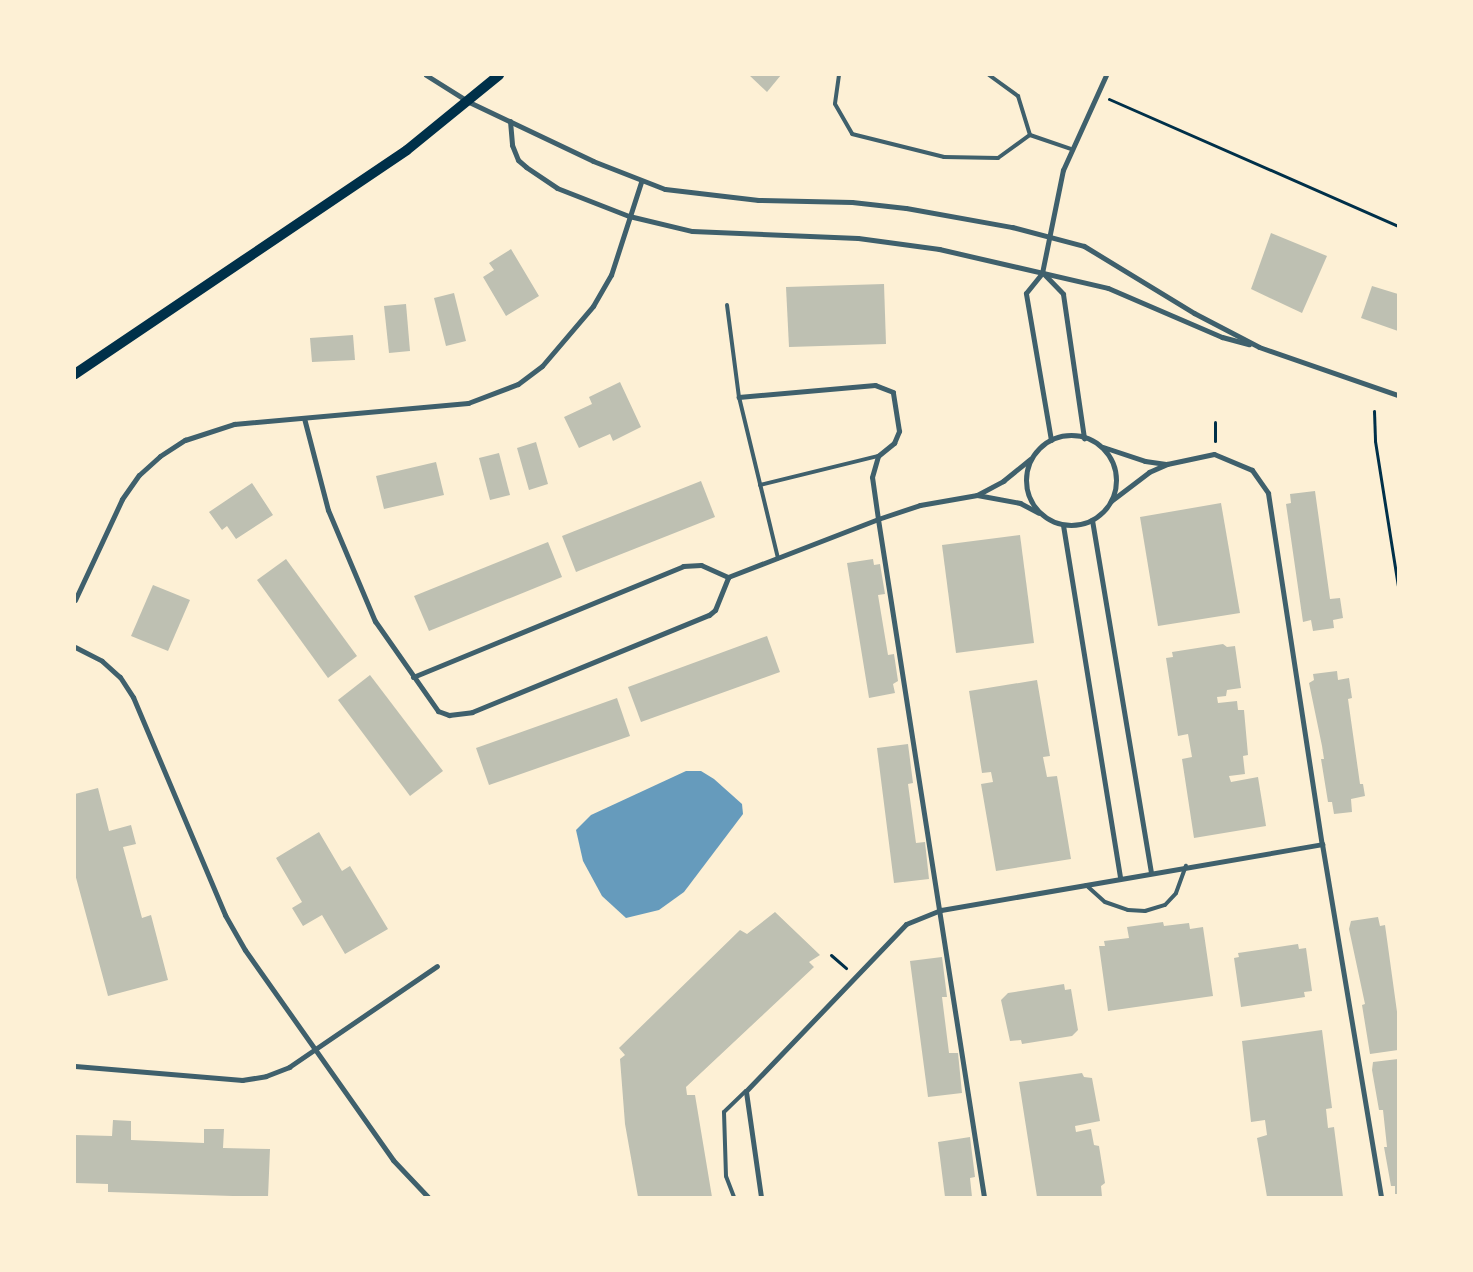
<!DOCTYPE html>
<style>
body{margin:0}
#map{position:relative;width:1473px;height:1272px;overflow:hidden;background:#fdf0d5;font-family:"Work Sans",sans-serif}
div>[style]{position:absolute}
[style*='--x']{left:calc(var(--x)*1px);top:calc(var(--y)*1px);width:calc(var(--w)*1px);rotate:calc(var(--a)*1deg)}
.water>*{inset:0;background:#669bbc}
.building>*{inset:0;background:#bec0b2}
.path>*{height:3px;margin:-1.5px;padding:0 1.5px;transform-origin:1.5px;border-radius:1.5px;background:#003049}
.service>*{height:4px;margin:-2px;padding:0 2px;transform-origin:2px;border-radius:2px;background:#3f606c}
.minor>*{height:5px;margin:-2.5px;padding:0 2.5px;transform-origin:2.5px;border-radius:2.5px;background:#3f606c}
.minor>.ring{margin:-2.5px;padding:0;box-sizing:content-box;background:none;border:5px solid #3f606c;border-radius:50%}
.secondary>*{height:10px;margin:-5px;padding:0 5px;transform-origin:5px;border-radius:5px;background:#003049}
span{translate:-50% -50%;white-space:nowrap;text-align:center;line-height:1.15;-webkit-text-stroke:4px #fdf0d5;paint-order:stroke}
.frame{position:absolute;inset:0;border:76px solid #fdf0d5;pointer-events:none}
</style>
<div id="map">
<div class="water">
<i style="clip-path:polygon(686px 771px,701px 771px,714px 779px,742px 804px,743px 814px,684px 892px,659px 910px,626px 918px,602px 896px,583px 861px,576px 830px,591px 815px)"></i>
</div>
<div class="building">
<i style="clip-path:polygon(749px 75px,781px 75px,767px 92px)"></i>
<i style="clip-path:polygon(1271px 233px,1327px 256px,1302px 313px,1251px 289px)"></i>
<i style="clip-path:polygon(511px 249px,539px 296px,506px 316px,483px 277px,494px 270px,489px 263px)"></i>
<i style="clip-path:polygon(884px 284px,886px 344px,789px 347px,786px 287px)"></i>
<i style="clip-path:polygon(1372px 286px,1398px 294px,1398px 331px,1361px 318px)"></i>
<i style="clip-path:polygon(454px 293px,466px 341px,446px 346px,434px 298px)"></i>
<i style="clip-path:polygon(406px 304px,410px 351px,389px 353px,384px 306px)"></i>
<i style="clip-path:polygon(353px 335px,355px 360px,312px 362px,310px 338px)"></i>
<i style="clip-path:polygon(620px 382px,641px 427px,613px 441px,610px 434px,579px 448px,564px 417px,592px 404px,589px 397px)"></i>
<i style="clip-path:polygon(536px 442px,548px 484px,529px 490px,517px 448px)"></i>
<i style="clip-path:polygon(499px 453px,510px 495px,490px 500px,479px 458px)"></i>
<i style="clip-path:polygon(436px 462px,444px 495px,384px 509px,376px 476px)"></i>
<i style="clip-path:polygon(701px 481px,715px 517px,576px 572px,562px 536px)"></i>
<i style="clip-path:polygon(252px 483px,273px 515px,236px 539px,227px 526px,222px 530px,209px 512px)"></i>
<i style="clip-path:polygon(1315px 491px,1330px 599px,1340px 598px,1343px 618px,1333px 620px,1334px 628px,1313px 631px,1311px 620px,1303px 622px,1286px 504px,1291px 503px,1290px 494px)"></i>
<i style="clip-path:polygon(1221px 503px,1240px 613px,1158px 626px,1140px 517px)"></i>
<i style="clip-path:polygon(1020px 535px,1034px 643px,956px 653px,942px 545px)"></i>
<i style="clip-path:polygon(548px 542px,562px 577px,429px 631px,414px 596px)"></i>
<i style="clip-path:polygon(286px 559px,357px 656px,328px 678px,257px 580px)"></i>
<i style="clip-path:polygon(873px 559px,874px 565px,880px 564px,885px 594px,878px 595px,888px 655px,894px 654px,898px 681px,893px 684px,895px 693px,869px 698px,847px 563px)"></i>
<i style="clip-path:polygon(153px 585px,190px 600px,168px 651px,131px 636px)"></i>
<i style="clip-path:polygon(767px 636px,780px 672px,641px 722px,628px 687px)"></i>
<i style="clip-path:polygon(1223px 644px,1227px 647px,1235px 646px,1241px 688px,1227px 690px,1226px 696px,1217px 697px,1218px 703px,1237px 701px,1238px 710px,1244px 710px,1248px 755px,1243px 756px,1245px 774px,1229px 776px,1231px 782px,1258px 777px,1266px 826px,1194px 838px,1182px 759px,1192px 757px,1188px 734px,1178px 736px,1166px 658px,1173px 657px,1172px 652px)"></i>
<i style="clip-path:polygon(1337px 671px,1338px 680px,1349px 678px,1352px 698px,1348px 699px,1360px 784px,1363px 784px,1365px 796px,1351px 799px,1352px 812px,1334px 814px,1332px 802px,1328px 802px,1321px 759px,1324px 759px,1322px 746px,1309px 683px,1314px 680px,1313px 674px)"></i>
<i style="clip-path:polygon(370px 675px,443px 771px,410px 796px,338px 700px)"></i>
<i style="clip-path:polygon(1037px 680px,1050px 756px,1043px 757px,1047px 777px,1057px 776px,1071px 859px,996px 871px,981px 784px,993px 782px,991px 772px,982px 773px,969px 691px)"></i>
<i style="clip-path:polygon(617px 698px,630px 736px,489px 785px,476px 748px)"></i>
<i style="clip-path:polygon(908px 744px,913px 783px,908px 784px,916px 843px,925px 842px,929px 879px,894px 883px,877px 748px)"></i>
<i style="clip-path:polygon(98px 788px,109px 831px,131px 825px,136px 844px,123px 847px,142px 918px,151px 915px,168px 980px,108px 996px,75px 874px,75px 794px)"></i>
<i style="clip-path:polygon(319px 832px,342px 871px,350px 866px,388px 929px,345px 954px,322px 915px,303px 926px,292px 908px,302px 902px,276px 858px)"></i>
<i style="clip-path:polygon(775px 912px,820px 955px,809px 962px,814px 967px,686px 1087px,687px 1095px,695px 1095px,712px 1197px,638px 1197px,625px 1124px,620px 1059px,625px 1055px,619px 1048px,740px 930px,747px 934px)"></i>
<i style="clip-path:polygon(1378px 917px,1380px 926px,1385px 925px,1398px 1019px,1398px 1050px,1370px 1054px,1362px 1005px,1365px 1004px,1349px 929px,1351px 921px)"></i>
<i style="clip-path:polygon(1163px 922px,1164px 926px,1189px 923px,1190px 929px,1203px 927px,1213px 996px,1108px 1011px,1099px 946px,1105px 946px,1104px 941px,1129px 938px,1127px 927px)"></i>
<i style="clip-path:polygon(1298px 944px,1299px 949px,1306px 948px,1312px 991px,1304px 992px,1305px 997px,1241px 1007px,1234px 958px,1239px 957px,1238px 953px)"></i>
<i style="clip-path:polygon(942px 957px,947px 997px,942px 997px,949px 1053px,958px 1053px,962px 1093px,928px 1097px,910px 961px)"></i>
<i style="clip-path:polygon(1064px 984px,1065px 990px,1071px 989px,1078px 1030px,1072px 1036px,1022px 1044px,1021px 1040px,1010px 1041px,1001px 1000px,1008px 993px)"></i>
<i style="clip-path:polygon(1322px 1030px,1332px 1108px,1326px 1109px,1328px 1128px,1334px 1127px,1343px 1197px,1267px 1197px,1257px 1138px,1267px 1135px,1265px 1120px,1251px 1122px,1242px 1041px)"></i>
<i style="clip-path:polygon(1398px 1059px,1398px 1194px,1395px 1194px,1395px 1186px,1391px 1186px,1384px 1147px,1387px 1147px,1383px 1110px,1379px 1110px,1372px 1070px,1373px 1062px)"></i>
<i style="clip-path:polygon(1082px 1073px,1084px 1077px,1092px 1078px,1100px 1121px,1075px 1126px,1076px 1132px,1091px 1129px,1094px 1145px,1099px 1146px,1105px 1183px,1101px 1186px,1102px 1197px,1037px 1197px,1019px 1082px)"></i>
<i style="clip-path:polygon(113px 1120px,131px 1121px,131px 1140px,204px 1143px,204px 1129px,224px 1129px,223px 1148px,270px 1149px,268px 1197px,108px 1192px,108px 1184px,75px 1183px,75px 1135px,112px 1136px)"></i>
<i style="clip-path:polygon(970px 1137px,975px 1177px,970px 1178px,972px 1197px,945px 1197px,938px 1142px)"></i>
</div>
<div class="path">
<i style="--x:1109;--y:99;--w:316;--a:23.7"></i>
<i style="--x:1374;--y:411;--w:30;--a:88"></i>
<i style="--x:1375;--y:441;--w:148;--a:81"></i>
<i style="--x:1215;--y:441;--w:19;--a:-90"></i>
<i style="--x:831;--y:955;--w:20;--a:41"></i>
</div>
<div class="service">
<i style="--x:839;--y:75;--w:29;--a:98"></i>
<i style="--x:835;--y:104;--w:34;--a:60"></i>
<i style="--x:852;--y:134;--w:95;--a:14"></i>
<i style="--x:944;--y:157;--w:54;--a:1.1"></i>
<i style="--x:998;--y:158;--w:39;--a:-36"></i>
<i style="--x:989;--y:75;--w:36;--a:36"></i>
<i style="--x:1018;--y:96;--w:41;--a:72.9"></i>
<i style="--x:1030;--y:135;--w:43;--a:18.9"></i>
<i style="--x:727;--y:305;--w:93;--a:82.6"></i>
<i style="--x:739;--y:397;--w:166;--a:76.4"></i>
<i style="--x:760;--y:485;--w:122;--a:-13.8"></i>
<i style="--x:1086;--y:885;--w:25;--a:42"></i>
<i style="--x:1105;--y:902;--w:24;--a:19"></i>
<i style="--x:1128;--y:910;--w:17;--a:3"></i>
<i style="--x:1145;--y:911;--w:21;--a:-17"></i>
<i style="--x:1165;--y:905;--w:16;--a:-47"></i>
<i style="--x:1176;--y:893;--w:29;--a:-70"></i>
<i style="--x:734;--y:1197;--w:22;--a:-111"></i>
<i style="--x:726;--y:1176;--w:64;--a:-91.8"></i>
<i style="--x:724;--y:1112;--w:30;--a:-44"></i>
</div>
<div class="minor">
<i style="--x:426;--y:75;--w:51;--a:32.1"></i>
<i style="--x:469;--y:102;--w:137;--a:25.4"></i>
<i style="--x:593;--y:161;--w:77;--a:21.3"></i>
<i style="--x:665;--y:189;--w:94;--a:6.7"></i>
<i style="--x:758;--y:200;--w:94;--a:1.2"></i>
<i style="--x:852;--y:202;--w:54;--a:6.3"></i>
<i style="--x:906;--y:208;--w:108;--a:10.2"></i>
<i style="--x:1012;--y:227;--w:74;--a:14.8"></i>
<i style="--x:1084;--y:246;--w:129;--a:31.3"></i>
<i style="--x:1194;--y:313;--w:73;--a:27.6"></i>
<i style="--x:1259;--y:347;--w:147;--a:19.1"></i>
<i style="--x:510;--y:121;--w:24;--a:85"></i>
<i style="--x:512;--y:145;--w:16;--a:68"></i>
<i style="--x:518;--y:160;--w:11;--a:41"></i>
<i style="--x:526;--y:167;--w:37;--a:34"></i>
<i style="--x:557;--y:188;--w:77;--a:21.3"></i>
<i style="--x:629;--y:216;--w:65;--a:13.4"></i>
<i style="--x:692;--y:231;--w:166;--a:2.4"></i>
<i style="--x:858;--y:238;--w:82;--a:7.7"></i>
<i style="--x:939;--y:249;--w:173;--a:13"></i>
<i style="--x:1108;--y:288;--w:124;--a:23.3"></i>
<i style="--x:1222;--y:337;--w:28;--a:15"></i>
<i style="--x:1043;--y:273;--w:29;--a:46"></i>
<i style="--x:1063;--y:294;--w:146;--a:81.7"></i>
<i style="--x:304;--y:418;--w:95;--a:75.4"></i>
<i style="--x:328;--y:510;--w:121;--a:67.1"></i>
<i style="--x:375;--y:621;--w:110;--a:55"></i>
<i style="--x:438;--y:711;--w:12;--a:20"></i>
<i style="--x:449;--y:715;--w:23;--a:-7"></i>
<i style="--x:472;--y:712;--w:256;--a:-22.3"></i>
<i style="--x:709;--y:615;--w:8;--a:-40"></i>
<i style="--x:715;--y:610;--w:35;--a:-68"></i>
<i class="ring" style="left:1026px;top:435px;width:85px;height:85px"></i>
<i style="--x:1051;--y:440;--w:149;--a:-99.7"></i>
<i style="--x:1026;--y:293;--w:26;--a:-51"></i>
<i style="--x:1042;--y:273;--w:105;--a:-78.5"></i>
<i style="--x:1063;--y:170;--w:104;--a:-65.6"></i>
<i style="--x:1103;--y:447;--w:44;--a:18.4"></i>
<i style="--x:1145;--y:461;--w:21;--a:8"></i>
<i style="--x:977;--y:495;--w:30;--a:-28"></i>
<i style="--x:1003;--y:481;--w:35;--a:-39"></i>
<i style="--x:1111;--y:501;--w:48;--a:-37.3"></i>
<i style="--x:1149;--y:472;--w:20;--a:-24"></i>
<i style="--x:1167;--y:464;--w:48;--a:-12"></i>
<i style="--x:1214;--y:454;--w:41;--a:22.8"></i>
<i style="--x:1252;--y:470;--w:28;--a:55"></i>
<i style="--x:1268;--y:493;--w:355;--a:81.3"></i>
<i style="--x:1322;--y:844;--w:358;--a:80.5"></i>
<i style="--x:1092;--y:520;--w:357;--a:80.5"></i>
<i style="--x:1063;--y:525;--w:357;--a:80.8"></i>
<i style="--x:75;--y:600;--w:111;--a:-65"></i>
<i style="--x:122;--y:499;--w:29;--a:-55"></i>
<i style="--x:139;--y:475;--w:28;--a:-42"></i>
<i style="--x:160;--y:456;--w:30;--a:-33"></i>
<i style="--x:185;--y:440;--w:52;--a:-18.1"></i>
<i style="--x:234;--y:424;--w:235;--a:-5.1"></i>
<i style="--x:468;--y:403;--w:53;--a:-20.8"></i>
<i style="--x:518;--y:384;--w:30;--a:-37"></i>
<i style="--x:542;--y:366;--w:79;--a:-49.6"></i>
<i style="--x:593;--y:306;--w:36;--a:-60"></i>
<i style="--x:611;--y:275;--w:98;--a:-72.1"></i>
<i style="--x:75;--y:647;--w:30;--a:27"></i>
<i style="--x:102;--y:661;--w:24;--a:42"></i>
<i style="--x:120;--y:677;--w:24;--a:57"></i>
<i style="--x:133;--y:697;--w:237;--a:67.1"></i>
<i style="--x:225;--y:915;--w:40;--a:60.3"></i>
<i style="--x:245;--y:950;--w:257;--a:54.8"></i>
<i style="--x:393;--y:1160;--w:51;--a:46.6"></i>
<i style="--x:413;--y:677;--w:292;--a:-22.3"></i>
<i style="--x:683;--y:566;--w:18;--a:-3"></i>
<i style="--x:701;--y:565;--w:30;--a:24"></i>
<i style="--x:728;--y:577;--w:161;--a:-21.1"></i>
<i style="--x:878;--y:519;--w:42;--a:-98.1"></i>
<i style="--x:872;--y:477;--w:22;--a:-74"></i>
<i style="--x:878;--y:456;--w:21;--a:-39"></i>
<i style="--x:894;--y:443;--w:13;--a:-67"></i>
<i style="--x:899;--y:431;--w:39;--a:-99"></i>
<i style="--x:893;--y:392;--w:19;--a:-159"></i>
<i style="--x:875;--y:385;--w:137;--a:175"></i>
<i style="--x:75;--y:1066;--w:168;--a:4.8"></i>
<i style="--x:242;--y:1080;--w:24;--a:-9"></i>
<i style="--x:266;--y:1076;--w:25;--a:-21"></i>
<i style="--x:289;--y:1067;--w:179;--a:-34.3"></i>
<i style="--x:761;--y:1197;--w:107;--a:-98.1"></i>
<i style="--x:746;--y:1091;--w:231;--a:-46.2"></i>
<i style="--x:906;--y:924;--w:38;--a:-22"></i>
<i style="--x:941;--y:910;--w:387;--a:-9.8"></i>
<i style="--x:984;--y:1197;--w:686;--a:-98.89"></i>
<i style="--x:878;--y:519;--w:44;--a:-18.4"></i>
<i style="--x:920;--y:505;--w:58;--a:-10"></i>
<i style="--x:977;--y:495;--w:44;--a:10.5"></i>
<i style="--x:1020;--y:503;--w:21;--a:28"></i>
</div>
<div class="secondary">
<i style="--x:75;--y:374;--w:400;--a:-34"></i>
<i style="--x:407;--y:150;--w:119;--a:-39.2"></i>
</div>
<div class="frame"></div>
</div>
